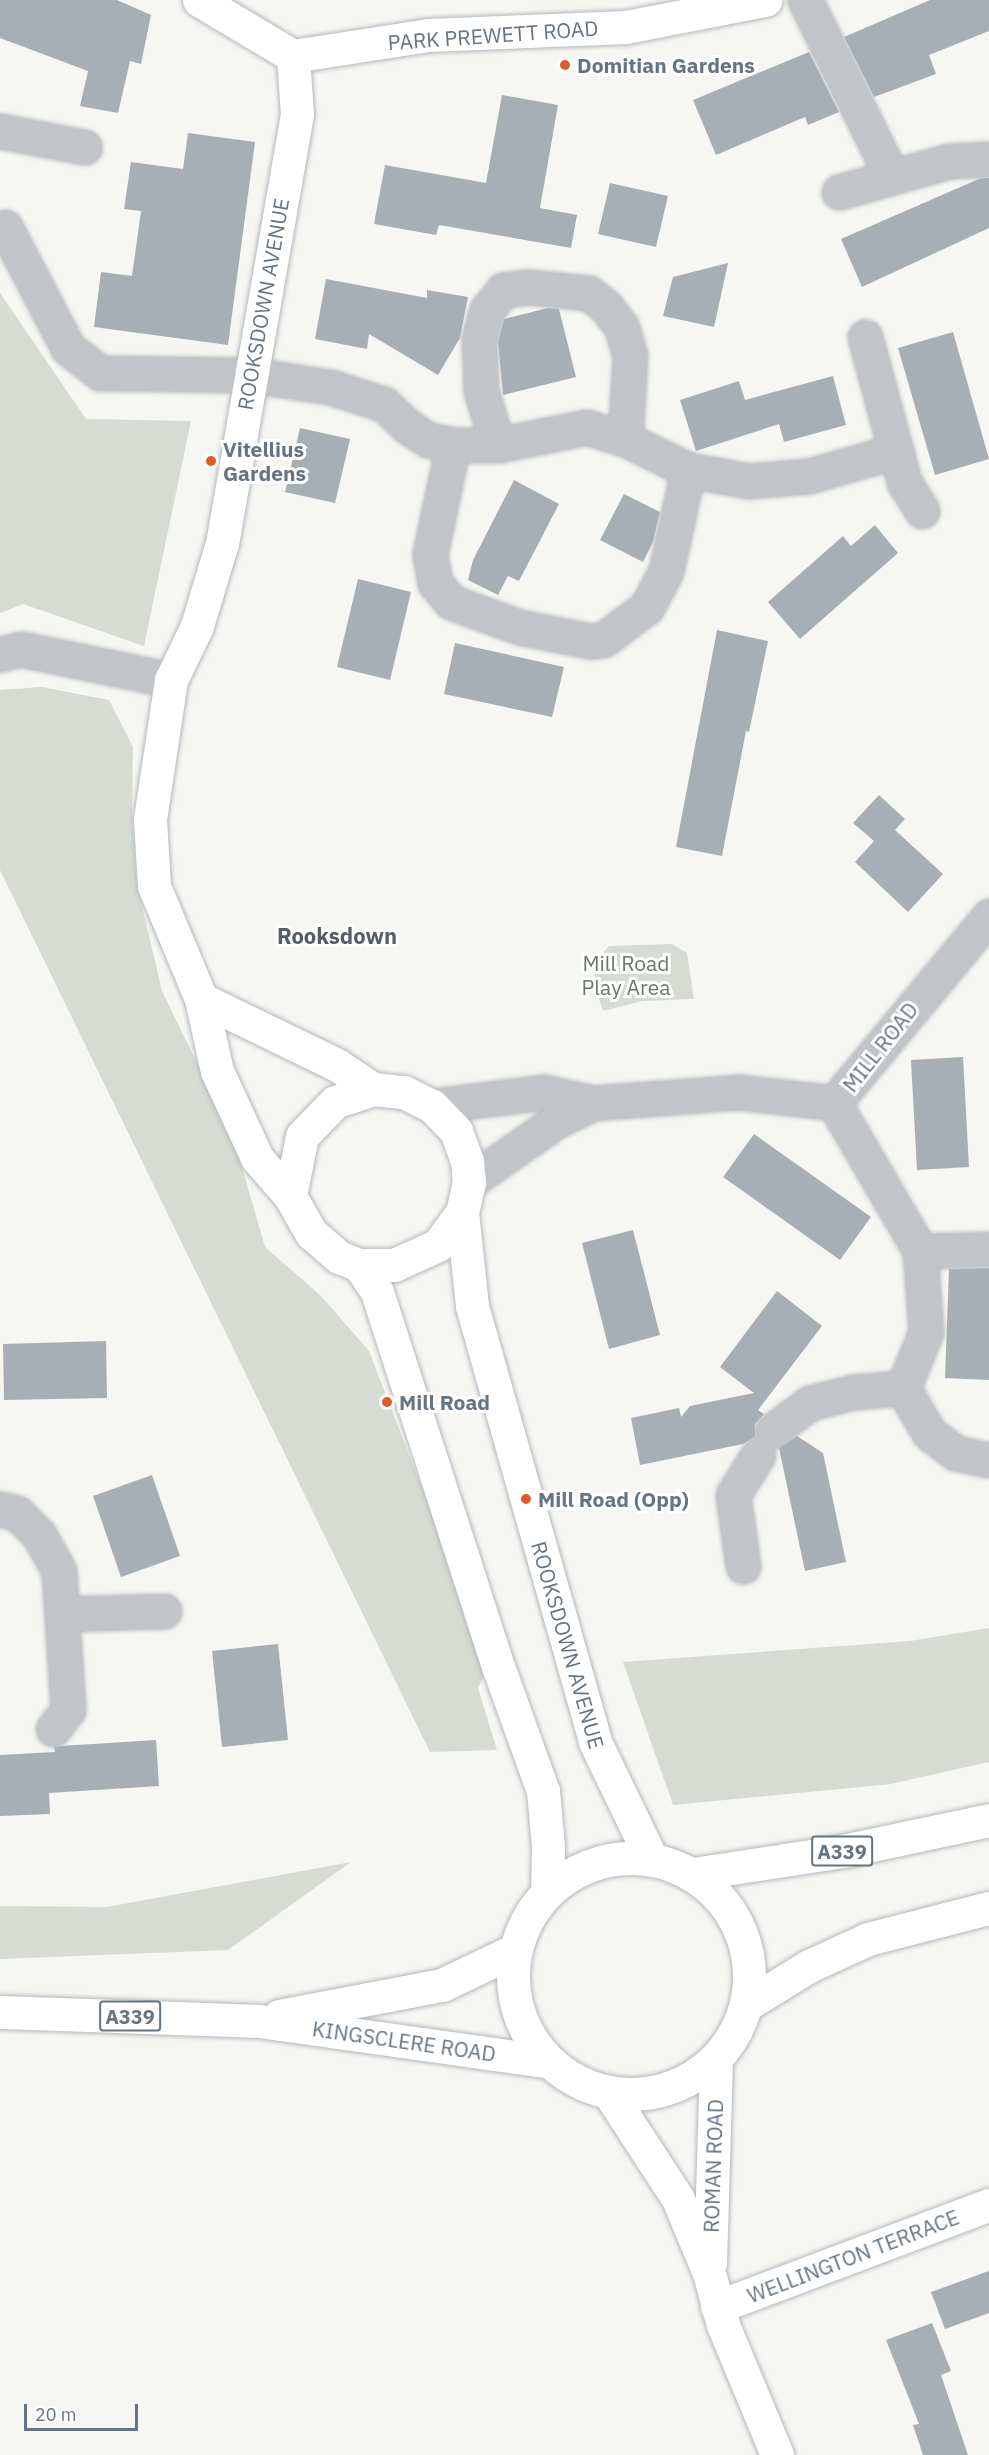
<!DOCTYPE html>
<style>
body{margin:0}
#map{position:relative;width:989px;height:2455px;overflow:hidden;background:#f6f6f2;font-family:"IBM Plex Sans",sans-serif}
div>[style]{position:absolute}
[style*='--x']{left:calc(var(--x)*1px);top:calc(var(--y)*1px);width:calc(var(--w)*1px);rotate:calc(var(--a)*1deg)}
.green>*{inset:0;background:#d6dcd3}
.building>*{inset:0;background:#a7aeb4}
.roads{filter:drop-shadow(0 0 2px #b3b8bc) drop-shadow(0 0 2px #b3b8bc)}
.street>*{height:33px;margin:-16.5px;padding:0 16.5px;transform-origin:16.5px;border-radius:16.5px;background:#c1c5c8}
.secondary>*{height:33px;margin:-16.5px;padding:0 16.5px;transform-origin:16.5px;border-radius:16.5px;background:#fff}
.highway>*{height:33px;margin:-16.5px;padding:0 16.5px;transform-origin:16.5px;border-radius:16.5px;background:#fff}
.highway>.ring{margin:-16.5px;padding:0;box-sizing:content-box;background:none;border:33px solid #fff;border-radius:50%}
.dots>*{width:16px;height:16px;translate:-50% -50%;box-sizing:border-box;border:3px solid #fff;border-radius:50%}
span{translate:-50% -50%;white-space:nowrap;text-align:center;line-height:1.15;-webkit-text-stroke:6px #fff;paint-order:stroke}
.shield-label span{padding:2px 4px;background:#fff;border:2px solid;border-radius:4px;-webkit-text-stroke-width:0}
.shield-label{font-size:20px;color:#657482;font-weight:700}
.street-label{font-size:21px;color:#657482}
.poi-label{font-size:21px;color:#657482;font-weight:700}
.left{translate:0 -50%;text-align:left}
.park-label{font-size:21px;color:#677a64}
.neighbourhood-label{font-size:22px;color:#535e68;font-weight:700}
.scale{position:absolute;left:24px;top:2404px;width:114px;height:27px;box-sizing:border-box;border:3px solid #657482;border-top:0;padding-left:8px;font-size:18px;line-height:21px;white-space:nowrap;color:#657482;-webkit-text-stroke:4px #fff;paint-order:stroke}
</style>
<div id="map">
<div class="green">
<i style="clip-path:polygon(0 293px,86px 419px,191px 421px,144px 646px,23px 604px,0 613px)"></i>
<i style="clip-path:polygon(42px 687px,109px 700px,133px 747px,132px 815px,137px 885px,162px 991px,234px 1139px,265px 1247px,321px 1296px,369px 1351px,490px 1665px,478px 1688px,497px 1750px,430px 1752px,0 870px,0 690px)"></i>
<i style="clip-path:polygon(672px 944px,687px 953px,694px 999px,642px 1001px,603px 1011px,594px 983px,597px 960px,609px 946px)"></i>
<i style="clip-path:polygon(989px 1628px,989px 1762px,891px 1784px,673px 1805px,623px 1662px,910px 1641px)"></i>
<i style="clip-path:polygon(351px 1862px,228px 1950px,0 1959px,0 1906px,107px 1907px)"></i>
</div>
<div class="building">
<i style="clip-path:polygon(0 0,117px 0,151px 15px,141px 64px,130px 61px,118px 113px,80px 106px,88px 71px,0 38px)"></i>
<i style="clip-path:polygon(930px 0,989px 0,989px 31px,929px 55px,936px 74px,874px 97px,844px 37px)"></i>
<i style="clip-path:polygon(809px 52px,839px 112px,808px 125px,805px 117px,716px 155px,693px 100px)"></i>
<i style="clip-path:polygon(502px 95px,558px 105px,540px 208px,577px 215px,571px 248px,439px 225px,436px 235px,374px 224px,385px 165px,486px 183px)"></i>
<i style="clip-path:polygon(188px 133px,255px 142px,228px 345px,94px 327px,101px 272px,132px 276px,141px 211px,124px 209px,131px 162px,183px 169px)"></i>
<i style="clip-path:polygon(981px 178px,989px 178px,989px 228px,862px 287px,841px 239px)"></i>
<i style="clip-path:polygon(610px 183px,668px 196px,656px 247px,598px 234px)"></i>
<i style="clip-path:polygon(728px 263px,714px 327px,663px 316px,673px 277px)"></i>
<i style="clip-path:polygon(326px 279px,427px 298px,427px 290px,468px 297px,460px 338px,438px 375px,369px 334px,367px 349px,315px 339px)"></i>
<i style="clip-path:polygon(548px 308px,559px 309px,576px 377px,503px 395px,498px 341px,504px 319px)"></i>
<i style="clip-path:polygon(953px 332px,989px 459px,935px 475px,898px 348px)"></i>
<i style="clip-path:polygon(833px 376px,846px 425px,784px 442px,779px 424px,696px 451px,680px 400px,739px 381px,745px 400px)"></i>
<i style="clip-path:polygon(300px 428px,350px 439px,335px 503px,285px 492px)"></i>
<i style="clip-path:polygon(514px 480px,559px 504px,519px 581px,508px 576px,498px 595px,468px 580px,473px 560px)"></i>
<i style="clip-path:polygon(624px 494px,660px 512px,653px 542px,643px 562px,600px 540px)"></i>
<i style="clip-path:polygon(875px 525px,898px 553px,800px 639px,768px 602px,843px 536px,851px 546px)"></i>
<i style="clip-path:polygon(358px 579px,411px 592px,390px 680px,337px 667px)"></i>
<i style="clip-path:polygon(717px 630px,768px 641px,749px 732px,746px 731px,722px 856px,676px 847px)"></i>
<i style="clip-path:polygon(455px 643px,564px 667px,552px 717px,444px 694px)"></i>
<i style="clip-path:polygon(879px 795px,905px 819px,895px 830px,943px 874px,908px 912px,855px 862px,874px 841px,853px 823px)"></i>
<i style="clip-path:polygon(963px 1057px,969px 1167px,917px 1170px,911px 1060px)"></i>
<i style="clip-path:polygon(754px 1134px,871px 1217px,840px 1260px,723px 1177px)"></i>
<i style="clip-path:polygon(633px 1230px,660px 1335px,609px 1349px,582px 1243px)"></i>
<i style="clip-path:polygon(989px 1268px,989px 1380px,945px 1378px,949px 1269px)"></i>
<i style="clip-path:polygon(777px 1291px,822px 1326px,758px 1410px,764px 1414px,755px 1424px,755px 1437px,743px 1444px,640px 1465px,631px 1418px,679px 1408px,681px 1417px,690px 1406px,754px 1393px,720px 1367px)"></i>
<i style="clip-path:polygon(106px 1341px,107px 1398px,4px 1400px,3px 1344px)"></i>
<i style="clip-path:polygon(797px 1436px,823px 1453px,846px 1562px,805px 1571px,779px 1448px)"></i>
<i style="clip-path:polygon(152px 1475px,180px 1556px,121px 1577px,93px 1496px)"></i>
<i style="clip-path:polygon(278px 1644px,288px 1740px,222px 1747px,212px 1651px)"></i>
<i style="clip-path:polygon(156px 1740px,159px 1786px,49px 1793px,50px 1814px,0 1816px,0 1755px,55px 1752px,54px 1747px,61px 1746px)"></i>
<i style="clip-path:polygon(989px 2271px,989px 2313px,945px 2329px,931px 2292px)"></i>
<i style="clip-path:polygon(932px 2323px,951px 2371px,941px 2375px,968px 2455px,923px 2455px,913px 2425px,919px 2424px,886px 2340px)"></i>
</div>
<div class="roads">
<div class="street">
<i style="--x:805;--y:0;--w:195;--a:63.8"></i>
<i style="--x:0;--y:131;--w:86;--a:10.8"></i>
<i style="--x:839;--y:192;--w:114;--a:-15.7"></i>
<i style="--x:949;--y:161;--w:40;--a:-2.9"></i>
<i style="--x:5;--y:227;--w:136;--a:62.5"></i>
<i style="--x:68;--y:348;--w:41;--a:38"></i>
<i style="--x:100;--y:373;--w:150;--a:0.8"></i>
<i style="--x:250;--y:375;--w:81;--a:8.5"></i>
<i style="--x:330;--y:387;--w:57;--a:17.5"></i>
<i style="--x:384;--y:404;--w:32;--a:44"></i>
<i style="--x:407;--y:426;--w:25;--a:34"></i>
<i style="--x:428;--y:440;--w:25;--a:11"></i>
<i style="--x:453;--y:445;--w:45;--a:0"></i>
<i style="--x:498;--y:445;--w:91;--a:-11.4"></i>
<i style="--x:587;--y:427;--w:40;--a:18"></i>
<i style="--x:625;--y:439;--w:70;--a:26.2"></i>
<i style="--x:688;--y:470;--w:62;--a:10.2"></i>
<i style="--x:749;--y:481;--w:60;--a:-4.8"></i>
<i style="--x:809;--y:476;--w:91;--a:-16"></i>
<i style="--x:865;--y:337;--w:150;--a:74.9"></i>
<i style="--x:904;--y:482;--w:34;--a:58"></i>
<i style="--x:453;--y:445;--w:111;--a:101.9"></i>
<i style="--x:430;--y:554;--w:29;--a:80"></i>
<i style="--x:435;--y:583;--w:25;--a:50"></i>
<i style="--x:451;--y:602;--w:72;--a:20.2"></i>
<i style="--x:519;--y:627;--w:72;--a:11.2"></i>
<i style="--x:590;--y:641;--w:13;--a:-4"></i>
<i style="--x:603;--y:640;--w:55;--a:-36.9"></i>
<i style="--x:647;--y:607;--w:41;--a:-62.2"></i>
<i style="--x:666;--y:571;--w:103;--a:-77.7"></i>
<i style="--x:498;--y:445;--w:57;--a:-107.5"></i>
<i style="--x:481;--y:391;--w:52;--a:-92.2"></i>
<i style="--x:479;--y:339;--w:30;--a:-75"></i>
<i style="--x:487;--y:310;--w:26;--a:-51"></i>
<i style="--x:503;--y:290;--w:25;--a:-7"></i>
<i style="--x:528;--y:287;--w:61;--a:5.6"></i>
<i style="--x:589;--y:293;--w:22;--a:39"></i>
<i style="--x:606;--y:307;--w:24;--a:52"></i>
<i style="--x:621;--y:326;--w:31;--a:73"></i>
<i style="--x:630;--y:356;--w:83;--a:93.4"></i>
<i style="--x:0;--y:654;--w:22;--a:-13"></i>
<i style="--x:21;--y:649;--w:153;--a:11.7"></i>
<i style="--x:834;--y:1103;--w:171;--a:59.8"></i>
<i style="--x:920;--y:1251;--w:81;--a:85.8"></i>
<i style="--x:926;--y:1332;--w:61;--a:112.3"></i>
<i style="--x:834;--y:1103;--w:243;--a:-50.3"></i>
<i style="--x:432;--y:1106;--w:113;--a:-7.1"></i>
<i style="--x:544;--y:1092;--w:50;--a:12.7"></i>
<i style="--x:593;--y:1103;--w:145;--a:-4.3"></i>
<i style="--x:738;--y:1092;--w:97;--a:6.5"></i>
<i style="--x:469;--y:1182;--w:106;--a:-35"></i>
<i style="--x:556;--y:1121;--w:41;--a:-25.9"></i>
<i style="--x:920;--y:1251;--w:69;--a:-1.7"></i>
<i style="--x:903;--y:1388;--w:52;--a:60"></i>
<i style="--x:929;--y:1433;--w:34;--a:37"></i>
<i style="--x:956;--y:1453;--w:34;--a:12"></i>
<i style="--x:772;--y:1431;--w:47;--a:-36.4"></i>
<i style="--x:810;--y:1403;--w:44;--a:-14.3"></i>
<i style="--x:853;--y:1392;--w:50;--a:-4.6"></i>
<i style="--x:0;--y:1509;--w:17;--a:13"></i>
<i style="--x:17;--y:1513;--w:31;--a:45"></i>
<i style="--x:39;--y:1535;--w:41;--a:60.9"></i>
<i style="--x:59;--y:1571;--w:139;--a:86.3"></i>
<i style="--x:68;--y:1710;--w:24;--a:128"></i>
<i style="--x:743;--y:1566;--w:72;--a:-98"></i>
<i style="--x:733;--y:1495;--w:47;--a:-58"></i>
<i style="--x:62;--y:1614;--w:102;--a:-1.7"></i>
</div>
<div class="secondary">
<i style="--x:199;--y:0;--w:109;--a:30.8"></i>
<i style="--x:293;--y:56;--w:137;--a:-8.8"></i>
<i style="--x:428;--y:35;--w:198;--a:-2.3"></i>
<i style="--x:626;--y:27;--w:142;--a:-11"></i>
<i style="--x:293;--y:56;--w:58;--a:86.1"></i>
<i style="--x:297;--y:114;--w:436;--a:99.9"></i>
<i style="--x:222;--y:543;--w:87;--a:106.8"></i>
<i style="--x:197;--y:626;--w:60;--a:115.7"></i>
<i style="--x:171;--y:680;--w:141;--a:98.6"></i>
<i style="--x:150;--y:819;--w:67;--a:86.6"></i>
<i style="--x:154;--y:886;--w:122;--a:67.4"></i>
<i style="--x:201;--y:999;--w:74;--a:77.5"></i>
<i style="--x:217;--y:1071;--w:96;--a:65.3"></i>
<i style="--x:257;--y:1158;--w:50;--a:49"></i>
<i style="--x:290;--y:1196;--w:43;--a:60.4"></i>
<i style="--x:311;--y:1233;--w:37;--a:41"></i>
<i style="--x:339;--y:1257;--w:22;--a:22"></i>
<i style="--x:359;--y:1265;--w:35;--a:0"></i>
<i style="--x:394;--y:1265;--w:48;--a:-24.4"></i>
<i style="--x:438;--y:1245;--w:41;--a:-54"></i>
<i style="--x:201;--y:999;--w:151;--a:25.9"></i>
<i style="--x:337;--y:1065;--w:43;--a:33.7"></i>
<i style="--x:290;--y:1196;--w:61;--a:-78.7"></i>
<i style="--x:302;--y:1136;--w:47;--a:-45.9"></i>
<i style="--x:335;--y:1102;--w:40;--a:-18.9"></i>
<i style="--x:373;--y:1089;--w:31;--a:6"></i>
<i style="--x:404;--y:1092;--w:31;--a:27"></i>
<i style="--x:432;--y:1106;--w:35;--a:46"></i>
<i style="--x:456;--y:1131;--w:32;--a:70"></i>
<i style="--x:467;--y:1161;--w:21;--a:85"></i>
<i style="--x:469;--y:1182;--w:31;--a:103"></i>
<i style="--x:462;--y:1212;--w:95;--a:83.9"></i>
<i style="--x:472;--y:1306;--w:453;--a:74.2"></i>
<i style="--x:595;--y:1742;--w:129;--a:64.2"></i>
<i style="--x:359;--y:1265;--w:32;--a:56"></i>
<i style="--x:377;--y:1292;--w:396;--a:72.1"></i>
<i style="--x:499;--y:1669;--w:130;--a:70.2"></i>
<i style="--x:543;--y:1791;--w:55;--a:84.8"></i>
<i style="--x:548;--y:1846;--w:46;--a:91.2"></i>
<i style="--x:609;--y:2093;--w:126;--a:56.9"></i>
<i style="--x:678;--y:2199;--w:80;--a:67.3"></i>
<i style="--x:709;--y:2273;--w:54;--a:74.9"></i>
<i style="--x:723;--y:2325;--w:141;--a:67.4"></i>
<i style="--x:710;--y:2263;--w:205;--a:-88.3"></i>
<i style="--x:717;--y:2307;--w:290;--a:-20.6"></i>
</div>
<div class="highway">
<i class="ring" style="left:513px;top:1858px;width:203px;height:203px"></i>
<i style="--x:693;--y:1874;--w:152;--a:-8.7"></i>
<i style="--x:843;--y:1851;--w:149;--a:-12"></i>
<i style="--x:746;--y:2005;--w:74;--a:-31.8"></i>
<i style="--x:809;--y:1966;--w:65;--a:-24.6"></i>
<i style="--x:868;--y:1939;--w:125;--a:-14.4"></i>
<i style="--x:0;--y:2012;--w:259;--a:2"></i>
<i style="--x:259;--y:2021;--w:293;--a:8"></i>
<i style="--x:279;--y:2016;--w:166;--a:-10.8"></i>
<i style="--x:442;--y:1985;--w:81;--a:-25.6"></i>
</div>
</div>
<div class="dots">
<i style="left:565px;top:65px;background:#de5c2a"></i>
<i style="left:211px;top:461px;background:#de5c2a"></i>
<i style="left:387px;top:1402px;background:#de5c2a"></i>
<i style="left:526px;top:1499px;background:#de5c2a"></i>
</div>
<div class="shield-label">
<span style="left:842px;top:1851px">A339</span>
<span style="left:130px;top:2016px">A339</span>
</div>
<div class="street-label">
<span style="left:493px;top:35px;rotate:-4deg">PARK PREWETT ROAD</span>
<span style="left:263px;top:304px;rotate:-80deg">ROOKSDOWN AVENUE</span>
<span style="left:880px;top:1047px;rotate:-52deg">MILL ROAD</span>
<span style="left:568px;top:1645px;rotate:74deg">ROOKSDOWN AVENUE</span>
<span style="left:404px;top:2041px;rotate:8deg">KINGSCLERE ROAD</span>
<span style="left:713px;top:2166px;rotate:-88deg">ROMAN ROAD</span>
<span style="left:853px;top:2256px;rotate:-21deg">WELLINGTON TERRACE</span>
</div>
<div class="poi-label">
<span class="left" style="left:577px;top:65px">Domitian Gardens</span>
<span class="left" style="left:223px;top:461px">Vitellius<br>Gardens</span>
<span class="left" style="left:399px;top:1402px">Mill Road</span>
<span class="left" style="left:538px;top:1499px">Mill Road (Opp)</span>
</div>
<div class="park-label">
<span style="left:626px;top:975px">Mill Road<br>Play Area</span>
</div>
<div class="neighbourhood-label">
<span style="left:337px;top:936px">Rooksdown</span>
</div>
<div class="scale">20 m</div>
</div>
